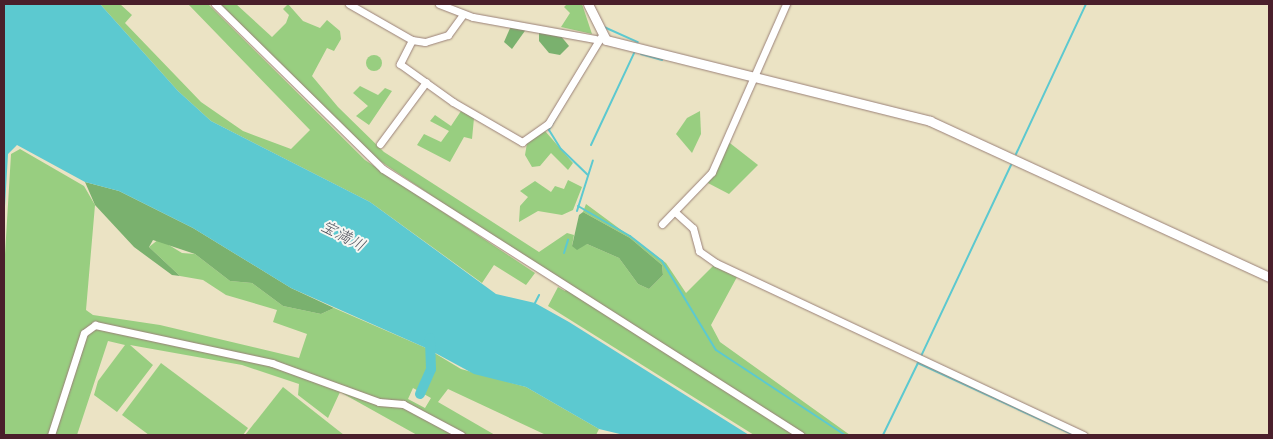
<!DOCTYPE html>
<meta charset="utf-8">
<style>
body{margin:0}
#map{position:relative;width:1273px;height:439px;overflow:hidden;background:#ebe3c4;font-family:"Shantell Sans","Klee One",sans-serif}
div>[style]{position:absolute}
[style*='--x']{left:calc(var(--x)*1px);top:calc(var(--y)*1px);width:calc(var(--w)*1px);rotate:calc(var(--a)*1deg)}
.green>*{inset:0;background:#98ce80}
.round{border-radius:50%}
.forest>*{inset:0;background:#7ab16e}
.water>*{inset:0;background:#5cc9d0}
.stream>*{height:2px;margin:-1px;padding:0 1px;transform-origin:1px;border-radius:1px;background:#5cc9d0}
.river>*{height:10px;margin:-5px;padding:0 5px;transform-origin:5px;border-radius:5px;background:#5cc9d0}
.roads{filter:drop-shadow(0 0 1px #9a8178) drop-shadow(0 0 1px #9a8178)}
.minor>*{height:7px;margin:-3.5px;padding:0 3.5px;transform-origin:3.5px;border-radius:3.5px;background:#fff}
.tertiary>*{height:9px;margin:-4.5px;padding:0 4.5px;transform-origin:4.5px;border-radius:4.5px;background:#fff}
span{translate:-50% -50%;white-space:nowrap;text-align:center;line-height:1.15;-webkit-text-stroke:4px #f6f6f2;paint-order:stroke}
.water-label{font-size:16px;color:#4f525d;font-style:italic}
.frame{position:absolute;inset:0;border:5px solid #4a1f2b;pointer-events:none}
</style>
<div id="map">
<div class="green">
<i style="clip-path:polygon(100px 4px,120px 4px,132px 15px,125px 23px,201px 102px,243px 131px,291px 149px,310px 130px,188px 4px,208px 4px,365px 160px,535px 273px,526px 285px,494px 265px,482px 283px,370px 202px,211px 121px,178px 91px)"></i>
<i style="clip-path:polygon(218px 4px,236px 4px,272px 37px,286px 23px,289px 15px,283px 9px,288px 4px,303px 21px,320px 28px,327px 20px,340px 31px,341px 39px,334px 51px,327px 48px,312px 76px,338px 107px,384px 152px,539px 252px,567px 233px,574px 235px,572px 246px,587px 244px,619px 258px,638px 284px,649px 289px,663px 275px,662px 265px,630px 238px,583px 212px,586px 204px,666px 263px,686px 293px,714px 265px,737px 277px,711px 325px,720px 342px,850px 435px,754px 435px,548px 306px,558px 287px,565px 291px,568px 287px,368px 153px)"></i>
<i style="clip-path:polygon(567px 4px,582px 4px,592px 34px,561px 27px,570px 13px,564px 7px)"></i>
<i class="round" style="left:366px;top:55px;width:16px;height:16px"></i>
<i style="clip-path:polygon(360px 86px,378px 95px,385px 88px,392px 91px,369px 125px,356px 116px,368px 106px,353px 93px)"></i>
<i style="clip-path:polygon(461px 111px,474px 118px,472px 139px,464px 137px,450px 162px,417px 145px,424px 134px,441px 142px,449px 131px,430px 121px,435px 115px,451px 126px)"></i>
<i style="clip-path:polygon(700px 111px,701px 134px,692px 153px,676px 134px,687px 118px)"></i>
<i style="clip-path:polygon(545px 131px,573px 163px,568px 170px,551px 153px,540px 166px,532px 167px,525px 155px,527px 143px)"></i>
<i style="clip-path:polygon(726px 140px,758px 165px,729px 194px,706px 182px)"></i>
<i style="clip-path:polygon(evenodd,20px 149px,84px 186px,95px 205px,86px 310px,93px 315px,160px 325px,299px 358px,307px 334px,273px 322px,277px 310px,226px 295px,203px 280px,180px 276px,149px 247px,159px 239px,182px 253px,195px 254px,230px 281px,252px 283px,283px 306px,321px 314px,334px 308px,426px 348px,461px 369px,526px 387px,599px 429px,596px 435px,546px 435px,448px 389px,438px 402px,495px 435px,417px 435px,340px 392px,328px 418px,298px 395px,299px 384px,242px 365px,130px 345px,153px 365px,117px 412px,94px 395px,98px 381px,125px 345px,108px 341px,77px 435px,4px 435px,4px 271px,11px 154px,20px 149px,413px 388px,431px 398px,425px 408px,408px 399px,413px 388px)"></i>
<i style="clip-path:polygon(568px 180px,582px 187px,573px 210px,562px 215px,538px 211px,519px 222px,520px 206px,528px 197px,520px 191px,535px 181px,551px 192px,555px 186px,564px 189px)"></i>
<i style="clip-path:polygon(161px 363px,248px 428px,243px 435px,149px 435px,122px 415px)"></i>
<i style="clip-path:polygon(283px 387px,344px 435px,245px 435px)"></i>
</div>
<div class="forest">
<i style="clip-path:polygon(511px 26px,527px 28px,512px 49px,504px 42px)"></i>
<i style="clip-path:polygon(539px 31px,560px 35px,569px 46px,560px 55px,549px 53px,539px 41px)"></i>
<i style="clip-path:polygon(85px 182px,119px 191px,193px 228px,291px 288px,334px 308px,321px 314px,283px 306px,252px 283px,230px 281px,195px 254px,153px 240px,149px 247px,180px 276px,172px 275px,134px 247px,95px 205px)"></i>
<i style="clip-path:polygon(583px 212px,630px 238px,662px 265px,663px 275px,649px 289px,638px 284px,619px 258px,587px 244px,577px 250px,572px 246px,579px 215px)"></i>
</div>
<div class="water">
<i style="clip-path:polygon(4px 4px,100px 4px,178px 91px,211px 121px,370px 202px,496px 294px,535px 303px,569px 322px,749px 435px,624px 435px,599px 429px,526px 387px,474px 374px,426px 348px,291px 288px,193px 228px,119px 191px,85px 182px,17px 145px,8px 154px,4px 224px)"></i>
</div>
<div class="stream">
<i style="--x:604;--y:27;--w:37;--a:24"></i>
<i style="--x:641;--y:54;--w:22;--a:16"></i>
<i style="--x:560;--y:110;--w:23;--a:119"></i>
<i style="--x:549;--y:130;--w:22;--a:58"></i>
<i style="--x:561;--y:149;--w:37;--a:44"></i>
<i style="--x:591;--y:145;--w:102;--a:-64.9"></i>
<i style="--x:1016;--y:154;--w:166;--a:-65"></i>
<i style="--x:1011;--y:165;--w:219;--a:115.2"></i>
<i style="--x:918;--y:363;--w:172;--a:24.8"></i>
<i style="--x:578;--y:206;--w:60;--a:30"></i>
<i style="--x:630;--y:236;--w:41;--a:38"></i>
<i style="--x:662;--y:261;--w:104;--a:58.8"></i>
<i style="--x:716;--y:350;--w:154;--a:33.4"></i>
<i style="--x:577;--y:211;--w:53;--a:-72.6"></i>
<i style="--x:564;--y:253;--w:14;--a:-73"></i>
<i style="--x:535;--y:303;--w:9;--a:-63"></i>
<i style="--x:883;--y:435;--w:80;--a:-64.1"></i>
</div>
<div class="river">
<i style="--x:420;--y:394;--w:27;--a:-66"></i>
<i style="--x:431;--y:369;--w:31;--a:-92"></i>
</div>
<div class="roads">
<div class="minor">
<i style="--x:215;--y:4;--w:235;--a:44.5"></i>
<i style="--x:383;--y:169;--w:495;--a:32.5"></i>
<i style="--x:349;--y:4;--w:73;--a:29.7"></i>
<i style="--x:412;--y:40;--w:13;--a:9"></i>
<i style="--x:425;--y:42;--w:24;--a:-17"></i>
<i style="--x:448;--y:35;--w:26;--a:-54"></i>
<i style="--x:439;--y:4;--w:36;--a:21"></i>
<i style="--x:473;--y:17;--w:124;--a:10.2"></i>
<i style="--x:412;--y:40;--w:27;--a:117"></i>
<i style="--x:400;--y:64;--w:65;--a:35.6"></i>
<i style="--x:453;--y:102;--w:80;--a:30.1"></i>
<i style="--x:522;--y:142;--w:32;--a:-35"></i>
<i style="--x:548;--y:124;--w:102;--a:-58.7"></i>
<i style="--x:380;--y:144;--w:77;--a:-53.4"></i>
<i style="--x:675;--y:212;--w:24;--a:42"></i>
<i style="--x:693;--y:228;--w:24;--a:75"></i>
<i style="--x:699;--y:251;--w:21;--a:35"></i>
<i style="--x:716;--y:263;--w:406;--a:25.1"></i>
<i style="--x:662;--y:224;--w:72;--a:-46.1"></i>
<i style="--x:712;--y:172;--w:184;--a:-66.2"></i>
<i style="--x:51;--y:435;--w:107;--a:-72.1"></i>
<i style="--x:84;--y:333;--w:14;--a:-36"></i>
<i style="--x:95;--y:325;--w:181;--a:12.1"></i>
<i style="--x:272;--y:363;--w:114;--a:20"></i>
<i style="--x:379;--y:402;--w:24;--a:5"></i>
<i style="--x:403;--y:404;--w:66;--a:28.1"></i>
</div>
<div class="tertiary">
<i style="--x:588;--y:4;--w:40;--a:63.4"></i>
<i style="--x:606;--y:40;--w:334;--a:14"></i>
<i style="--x:930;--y:121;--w:373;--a:24.7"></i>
</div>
</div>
<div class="water-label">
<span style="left:343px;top:236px;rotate:28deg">宝満川</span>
</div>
<div class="frame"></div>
</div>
